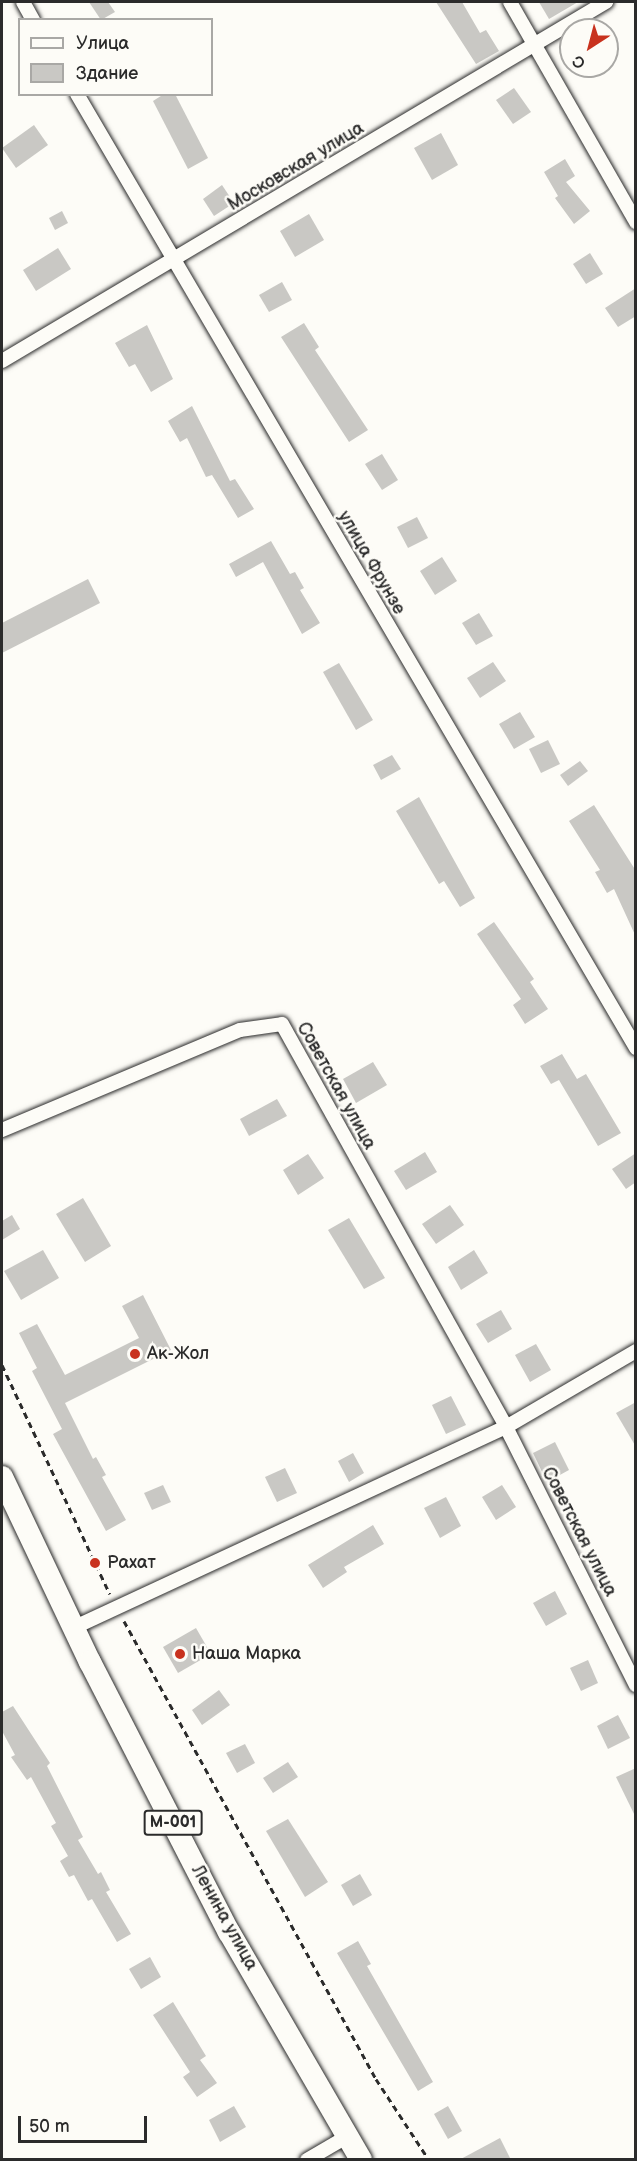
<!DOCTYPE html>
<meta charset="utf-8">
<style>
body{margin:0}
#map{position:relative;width:637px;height:2161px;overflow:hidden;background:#fdfcf7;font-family:"Balsamiq Sans",sans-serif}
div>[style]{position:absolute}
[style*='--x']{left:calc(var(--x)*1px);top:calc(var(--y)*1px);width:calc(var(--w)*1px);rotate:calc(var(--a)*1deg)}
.building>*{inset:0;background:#c9c8c4}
.path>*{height:3px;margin-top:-1.5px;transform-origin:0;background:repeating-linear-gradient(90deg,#2b2b2b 0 6px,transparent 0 10.5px)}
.roads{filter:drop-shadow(0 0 2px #2b2b2b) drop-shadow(0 0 2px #2b2b2b)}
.minor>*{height:14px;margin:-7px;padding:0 7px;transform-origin:7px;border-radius:7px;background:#fdfcf7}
.primary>*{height:22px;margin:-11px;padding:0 11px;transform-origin:11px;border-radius:11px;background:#fdfcf7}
.dots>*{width:16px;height:16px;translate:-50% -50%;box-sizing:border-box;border:3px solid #fdfcf7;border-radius:50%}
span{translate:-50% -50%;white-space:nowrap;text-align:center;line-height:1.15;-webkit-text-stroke:5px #fdfcf7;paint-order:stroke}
.shield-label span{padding:2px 4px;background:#fdfcf7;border:2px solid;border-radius:4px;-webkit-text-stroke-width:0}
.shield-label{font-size:16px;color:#2b2b2b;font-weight:700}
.street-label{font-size:18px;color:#2b2b2b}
.poi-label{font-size:18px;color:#2b2b2b}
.left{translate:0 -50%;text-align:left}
.frame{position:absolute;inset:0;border:3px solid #2b2b2b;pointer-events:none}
.legend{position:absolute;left:18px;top:18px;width:195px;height:78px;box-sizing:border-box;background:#fdfcf7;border:2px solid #a9a8a5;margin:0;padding:8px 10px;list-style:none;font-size:18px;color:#2b2b2b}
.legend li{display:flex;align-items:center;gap:12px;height:30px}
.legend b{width:30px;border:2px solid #a9a8a5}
.north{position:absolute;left:559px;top:18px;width:60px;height:60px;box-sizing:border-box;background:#fdfcf7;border:2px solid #a9a8a5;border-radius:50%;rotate:216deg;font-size:16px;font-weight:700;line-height:24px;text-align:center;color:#2b2b2b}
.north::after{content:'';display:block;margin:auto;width:21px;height:27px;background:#c8321e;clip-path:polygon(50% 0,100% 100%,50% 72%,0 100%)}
.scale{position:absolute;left:18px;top:2116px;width:129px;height:27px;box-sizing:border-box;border:3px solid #2b2b2b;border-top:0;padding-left:8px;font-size:18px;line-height:21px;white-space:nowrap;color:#2b2b2b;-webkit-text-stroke:4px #fdfcf7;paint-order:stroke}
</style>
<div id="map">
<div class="building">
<i style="clip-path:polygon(89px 2px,108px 2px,115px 12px,101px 20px)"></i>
<i style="clip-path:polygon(436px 2px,462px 2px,480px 33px,486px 30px,499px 51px,476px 64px)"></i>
<i style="clip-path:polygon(539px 2px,578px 2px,549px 19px)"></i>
<i style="clip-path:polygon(514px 88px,531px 112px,513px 124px,496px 100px)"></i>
<i style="clip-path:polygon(164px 94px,175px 94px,208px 158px,188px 169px,153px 101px)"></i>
<i style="clip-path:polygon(34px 125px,48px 145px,16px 168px,2px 148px)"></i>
<i style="clip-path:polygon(441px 133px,458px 165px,432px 180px,414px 148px)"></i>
<i style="clip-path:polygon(565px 159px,575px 176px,566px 182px,590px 211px,574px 224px,555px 198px,558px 196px,544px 172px)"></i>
<i style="clip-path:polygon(222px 185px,234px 203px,214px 216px,203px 199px)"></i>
<i style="clip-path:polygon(62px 211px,68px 223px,55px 230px,49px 218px)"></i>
<i style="clip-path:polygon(309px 214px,324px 240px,295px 257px,280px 231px)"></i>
<i style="clip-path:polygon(58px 248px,71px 269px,36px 291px,23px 270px)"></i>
<i style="clip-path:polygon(590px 253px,603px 274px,586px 284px,573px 264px)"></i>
<i style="clip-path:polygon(282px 282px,292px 300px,269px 312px,259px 295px)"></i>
<i style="clip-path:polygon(636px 288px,636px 316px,618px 327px,605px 308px)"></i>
<i style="clip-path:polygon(304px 323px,319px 347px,315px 350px,368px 430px,349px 442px,281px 337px)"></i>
<i style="clip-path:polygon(147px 325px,173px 379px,151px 392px,135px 364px,129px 367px,115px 343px)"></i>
<i style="clip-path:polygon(192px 406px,230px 481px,235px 479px,254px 509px,238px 518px,212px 475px,206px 477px,187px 438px,180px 442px,168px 421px)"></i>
<i style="clip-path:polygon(382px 454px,398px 480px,382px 490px,365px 464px)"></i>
<i style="clip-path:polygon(417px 517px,428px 538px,408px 548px,397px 527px)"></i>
<i style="clip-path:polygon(271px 541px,290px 574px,295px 572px,304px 588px,300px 590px,320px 623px,302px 634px,263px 562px,236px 577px,229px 564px)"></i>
<i style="clip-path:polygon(442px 557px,457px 581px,435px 595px,420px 571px)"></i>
<i style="clip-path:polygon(88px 579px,100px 603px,2px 653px,2px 623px)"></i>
<i style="clip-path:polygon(479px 613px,493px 636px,476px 645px,462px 623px)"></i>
<i style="clip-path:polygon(493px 662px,506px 681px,480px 698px,467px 678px)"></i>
<i style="clip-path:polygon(339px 663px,373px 720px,356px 730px,323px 672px)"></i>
<i style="clip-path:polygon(520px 712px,535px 737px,514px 749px,499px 724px)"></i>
<i style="clip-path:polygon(548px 740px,560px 764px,541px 773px,529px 749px)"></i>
<i style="clip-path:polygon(392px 755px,401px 769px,381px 780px,373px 765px)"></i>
<i style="clip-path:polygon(580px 761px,588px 771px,568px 786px,560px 775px)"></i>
<i style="clip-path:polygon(419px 797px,475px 898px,460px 907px,444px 881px,439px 884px,396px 811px)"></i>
<i style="clip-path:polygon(594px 805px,636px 871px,636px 937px,614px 889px,607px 893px,595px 872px,600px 870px,569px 821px)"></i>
<i style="clip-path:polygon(494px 922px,534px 979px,530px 982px,548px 1009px,525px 1024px,513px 1005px,521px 999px,477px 934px)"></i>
<i style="clip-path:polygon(562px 1054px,577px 1079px,586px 1074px,621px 1133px,598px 1146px,559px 1080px,551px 1084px,540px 1066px)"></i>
<i style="clip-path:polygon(373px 1062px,387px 1085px,356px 1103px,343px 1079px)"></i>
<i style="clip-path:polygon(277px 1099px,287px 1116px,249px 1136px,240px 1119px)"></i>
<i style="clip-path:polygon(425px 1152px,437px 1172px,406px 1190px,394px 1171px)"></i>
<i style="clip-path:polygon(636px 1153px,636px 1182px,626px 1189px,612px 1169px)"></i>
<i style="clip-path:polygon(308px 1154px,324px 1178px,298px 1195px,283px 1170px)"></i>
<i style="clip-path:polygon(83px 1198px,111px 1246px,85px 1262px,56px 1214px)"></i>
<i style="clip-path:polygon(450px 1205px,464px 1225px,436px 1244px,422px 1224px)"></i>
<i style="clip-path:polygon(12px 1215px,20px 1229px,2px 1240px,2px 1221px)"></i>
<i style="clip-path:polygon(349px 1218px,385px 1278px,364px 1289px,328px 1230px)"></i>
<i style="clip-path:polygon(43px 1250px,59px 1278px,21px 1300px,4px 1271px)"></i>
<i style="clip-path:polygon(474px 1250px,488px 1273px,461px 1290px,448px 1267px)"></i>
<i style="clip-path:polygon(143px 1295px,171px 1350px,65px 1403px,93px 1459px,96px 1457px,106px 1475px,102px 1477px,126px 1520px,106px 1531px,53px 1434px,62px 1429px,32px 1371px,37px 1368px,19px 1333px,37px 1324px,65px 1375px,139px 1338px,122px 1306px)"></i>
<i style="clip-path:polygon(501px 1310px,512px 1329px,488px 1343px,476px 1324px)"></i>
<i style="clip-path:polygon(536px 1344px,551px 1370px,530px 1382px,515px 1355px)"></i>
<i style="clip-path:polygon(451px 1396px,466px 1425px,446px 1434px,432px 1405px)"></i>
<i style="clip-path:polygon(636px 1402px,636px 1447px,616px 1413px)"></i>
<i style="clip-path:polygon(555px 1442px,569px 1470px,547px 1482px,533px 1453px)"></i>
<i style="clip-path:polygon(353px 1453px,364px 1473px,349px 1482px,338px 1461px)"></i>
<i style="clip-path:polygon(285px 1468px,297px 1493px,277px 1502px,265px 1477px)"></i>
<i style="clip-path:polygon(163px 1485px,171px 1502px,152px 1510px,144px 1493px)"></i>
<i style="clip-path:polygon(502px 1485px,516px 1507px,496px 1520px,482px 1497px)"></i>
<i style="clip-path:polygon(446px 1497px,461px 1526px,440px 1538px,424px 1508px)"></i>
<i style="clip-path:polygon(373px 1525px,384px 1544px,344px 1567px,347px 1572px,323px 1588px,308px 1565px)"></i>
<i style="clip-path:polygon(555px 1591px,567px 1614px,546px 1626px,533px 1603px)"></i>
<i style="clip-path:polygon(196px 1628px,211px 1654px,178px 1673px,163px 1647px)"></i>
<i style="clip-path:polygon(588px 1660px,598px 1683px,581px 1691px,570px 1668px)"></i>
<i style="clip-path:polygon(219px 1690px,230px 1705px,202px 1725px,192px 1710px)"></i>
<i style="clip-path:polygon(13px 1706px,50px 1763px,47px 1766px,83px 1837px,78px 1840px,98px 1874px,101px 1872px,110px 1890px,106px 1892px,131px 1934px,117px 1942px,92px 1899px,88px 1901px,74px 1875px,69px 1877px,60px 1861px,68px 1856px,51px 1826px,56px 1823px,31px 1777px,27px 1780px,11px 1757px,15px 1755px,2px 1731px,2px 1712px)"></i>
<i style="clip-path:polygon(618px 1715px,630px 1738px,608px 1749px,597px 1726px)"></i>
<i style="clip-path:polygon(245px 1744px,255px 1763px,237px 1773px,226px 1753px)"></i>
<i style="clip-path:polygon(288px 1762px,298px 1777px,273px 1793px,263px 1778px)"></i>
<i style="clip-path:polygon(636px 1768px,636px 1818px,616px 1777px)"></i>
<i style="clip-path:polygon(288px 1819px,328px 1882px,305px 1897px,266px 1831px)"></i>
<i style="clip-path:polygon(360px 1874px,372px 1895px,353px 1906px,341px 1885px)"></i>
<i style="clip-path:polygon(358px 1941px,371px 1964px,367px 1966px,433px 2082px,418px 2091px,337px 1953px)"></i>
<i style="clip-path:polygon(150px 1957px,161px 1977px,141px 1989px,129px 1969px)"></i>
<i style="clip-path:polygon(173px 2002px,206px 2056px,200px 2060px,217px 2083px,197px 2097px,183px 2077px,190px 2072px,153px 2015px)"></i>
<i style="clip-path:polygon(234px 2106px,246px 2127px,220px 2142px,209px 2120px)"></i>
<i style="clip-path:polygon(448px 2106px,462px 2131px,448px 2139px,434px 2114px)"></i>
<i style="clip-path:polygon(500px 2138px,511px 2160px,459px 2160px)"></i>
</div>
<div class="path">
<i style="--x:2;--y:1365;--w:253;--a:64.8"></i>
<i style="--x:124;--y:1621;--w:523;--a:61.18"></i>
<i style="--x:376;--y:2079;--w:97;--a:56.8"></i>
</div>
<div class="roads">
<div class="minor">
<i style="--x:23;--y:2;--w:21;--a:61"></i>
<i style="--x:510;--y:2;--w:254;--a:60.2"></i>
<i style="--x:77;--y:94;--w:1106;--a:59.63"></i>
<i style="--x:2;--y:361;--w:703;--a:-30.73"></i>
<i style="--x:2;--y:1130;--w:258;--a:-22.8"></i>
<i style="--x:240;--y:1030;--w:42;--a:-8.1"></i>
<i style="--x:282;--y:1024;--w:461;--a:60.9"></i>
<i style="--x:506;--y:1427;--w:289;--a:63.3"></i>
<i style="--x:73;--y:1628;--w:477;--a:-24.9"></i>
<i style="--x:506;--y:1427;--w:151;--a:-30.3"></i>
<i style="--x:307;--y:2160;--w:48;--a:-30.3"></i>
</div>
<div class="primary">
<i style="--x:2;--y:1477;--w:205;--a:64.6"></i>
<i style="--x:90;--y:1662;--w:304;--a:62.8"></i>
<i style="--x:229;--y:1932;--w:263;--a:59.9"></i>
</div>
</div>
<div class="dots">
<i style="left:135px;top:1354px;background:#c8321e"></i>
<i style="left:95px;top:1563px;background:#c8321e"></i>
<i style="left:180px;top:1654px;background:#c8321e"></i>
</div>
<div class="shield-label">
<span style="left:173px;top:1823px">М-001</span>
</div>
<div class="street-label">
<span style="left:296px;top:167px;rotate:-31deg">Московская улица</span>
<span style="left:371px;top:563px;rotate:60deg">улица Фрунзе</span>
<span style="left:336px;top:1086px;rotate:61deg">Советская улица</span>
<span style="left:579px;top:1532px;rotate:63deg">Советская улица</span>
<span style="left:224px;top:1918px;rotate:61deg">Ленина улица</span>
</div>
<div class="poi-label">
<span class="left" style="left:147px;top:1354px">Ак-Жол</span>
<span class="left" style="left:107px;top:1563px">Рахат</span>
<span class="left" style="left:192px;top:1654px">Наша Марка</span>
</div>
<div class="frame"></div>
<ul class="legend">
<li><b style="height:8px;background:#fdfcf7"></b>Улица</li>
<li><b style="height:16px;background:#c9c8c4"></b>Здание</li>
</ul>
<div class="north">С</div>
<div class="scale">50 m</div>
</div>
